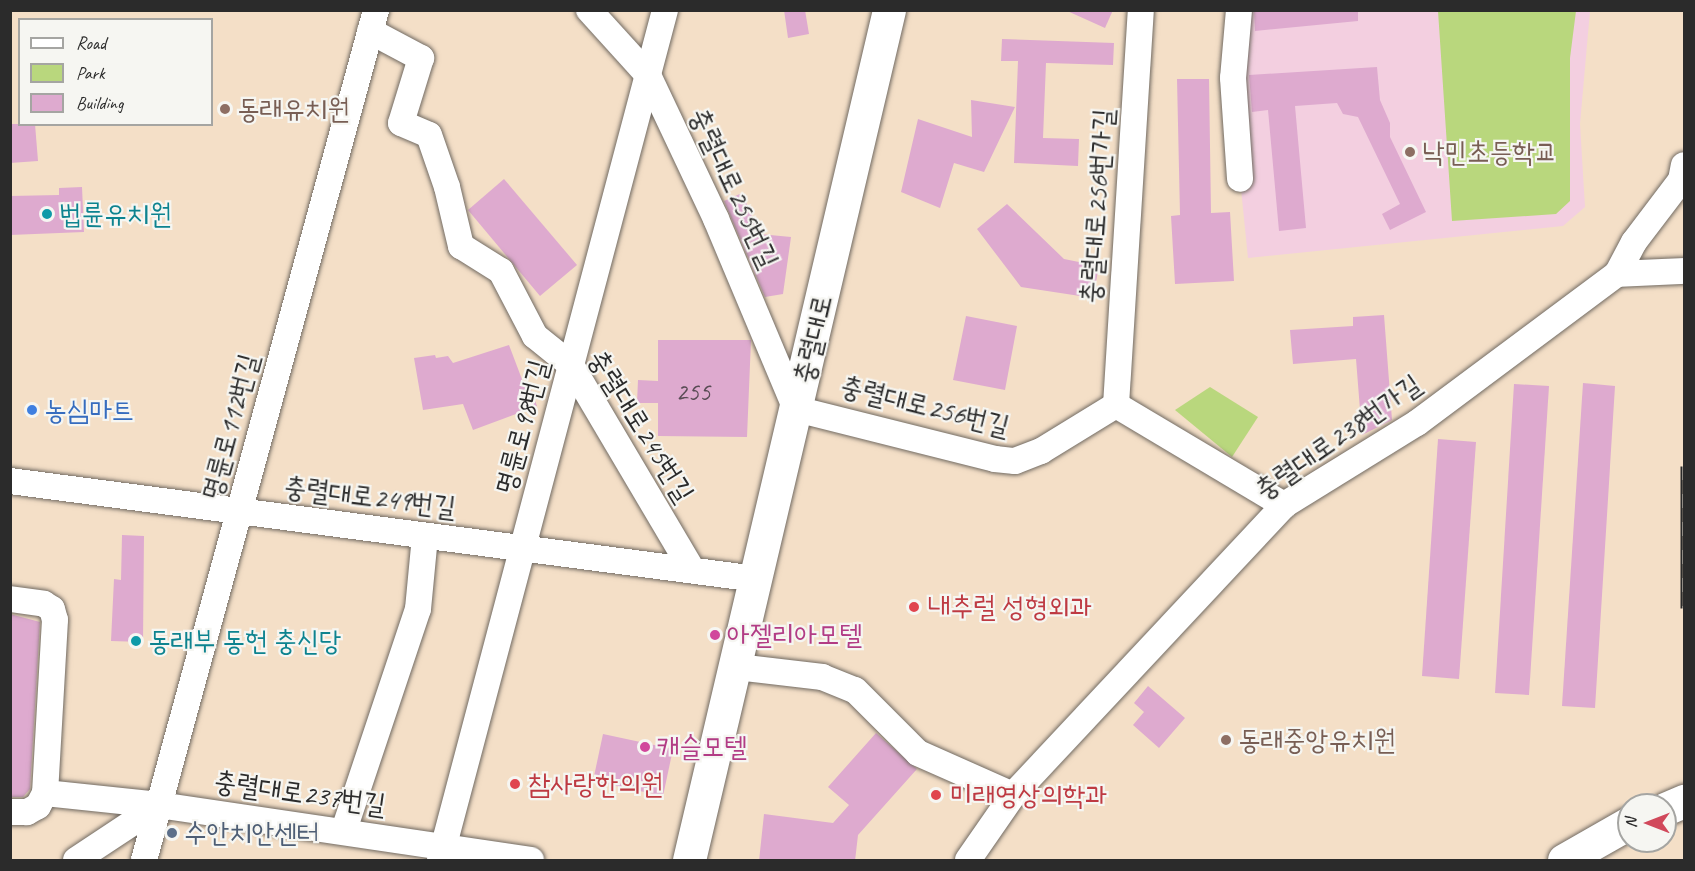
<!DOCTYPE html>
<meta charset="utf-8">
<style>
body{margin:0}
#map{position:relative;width:1695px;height:871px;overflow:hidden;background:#f4dfc7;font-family:Caveat,"Poor Story",sans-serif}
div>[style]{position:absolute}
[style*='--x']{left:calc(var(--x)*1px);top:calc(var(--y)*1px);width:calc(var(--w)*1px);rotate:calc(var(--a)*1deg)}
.built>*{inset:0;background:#f3cfe0}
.green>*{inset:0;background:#b9d77d}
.building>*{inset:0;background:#deaacf}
.roads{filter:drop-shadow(0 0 2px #716a62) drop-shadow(0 0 2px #716a62)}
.minor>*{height:26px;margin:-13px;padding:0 13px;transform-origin:13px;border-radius:13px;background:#fff}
.major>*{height:33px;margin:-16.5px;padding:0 16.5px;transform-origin:16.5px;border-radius:16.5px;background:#fff}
.rail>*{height:7px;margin-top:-3.5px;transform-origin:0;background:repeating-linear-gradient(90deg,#f6f6f2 0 14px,#2b2b2b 0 28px);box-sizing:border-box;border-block:2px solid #2b2b2b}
.dots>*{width:16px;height:16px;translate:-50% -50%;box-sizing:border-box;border:3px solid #f6f6f2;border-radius:50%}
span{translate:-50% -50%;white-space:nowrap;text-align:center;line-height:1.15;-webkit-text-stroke:4.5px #f6f6f2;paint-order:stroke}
.number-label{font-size:26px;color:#584b54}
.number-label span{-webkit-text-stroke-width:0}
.education-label{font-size:28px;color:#785e54}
.left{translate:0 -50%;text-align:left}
.street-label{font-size:28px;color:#2b2b2b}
.culture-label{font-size:28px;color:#0d838f}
.shop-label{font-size:28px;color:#366cbe}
.health-label{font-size:28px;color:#be3a42}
.hotel-label{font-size:28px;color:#b23c85}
.service-label{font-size:28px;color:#4e5e75}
.frame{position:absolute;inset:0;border:12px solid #2b2b2b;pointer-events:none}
.legend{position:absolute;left:18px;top:18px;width:195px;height:108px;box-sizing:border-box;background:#f6f6f2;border:2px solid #a5a5a2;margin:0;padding:8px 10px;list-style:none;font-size:18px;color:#2b2b2b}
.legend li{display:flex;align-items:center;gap:12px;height:30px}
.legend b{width:30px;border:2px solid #a5a5a2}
.north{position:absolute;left:1617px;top:793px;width:60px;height:60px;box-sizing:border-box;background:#f6f6f2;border:2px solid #a5a5a2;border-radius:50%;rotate:270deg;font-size:16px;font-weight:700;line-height:24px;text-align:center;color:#2b2b2b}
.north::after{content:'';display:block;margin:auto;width:21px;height:27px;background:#d1495b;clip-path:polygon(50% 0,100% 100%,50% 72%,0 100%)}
</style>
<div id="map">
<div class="built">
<i style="clip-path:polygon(1239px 11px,1590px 11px,1580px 124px,1585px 207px,1563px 226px,1248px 258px,1240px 179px)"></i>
</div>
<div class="green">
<i style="clip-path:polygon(1438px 11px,1576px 11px,1570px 58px,1570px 201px,1556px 214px,1452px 221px)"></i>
<i style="clip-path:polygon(1210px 387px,1258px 417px,1232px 457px,1175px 410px)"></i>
</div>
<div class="building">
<i style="clip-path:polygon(784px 10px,805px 10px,809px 34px,788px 38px)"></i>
<i style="clip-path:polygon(1065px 10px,1113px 10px,1105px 28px)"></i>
<i style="clip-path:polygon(1254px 10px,1358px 10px,1358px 21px,1255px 31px)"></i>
<i style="clip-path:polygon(1002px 39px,1114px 43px,1113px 65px,1046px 63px,1043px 138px,1079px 139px,1078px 166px,1014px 163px,1018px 61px,1001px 61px)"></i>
<i style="clip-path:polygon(1377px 67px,1380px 100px,1390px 123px,1390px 137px,1426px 212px,1390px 230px,1382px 214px,1400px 204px,1358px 117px,1343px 114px,1337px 103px,1295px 106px,1306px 228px,1279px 231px,1268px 110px,1252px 112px,1249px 75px)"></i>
<i style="clip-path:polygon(1177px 79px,1209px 79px,1211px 213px,1230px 212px,1234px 281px,1175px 284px,1171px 216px,1180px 215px)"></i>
<i style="clip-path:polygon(971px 100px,1015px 107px,984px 172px,954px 163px,940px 208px,901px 192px,918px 119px,972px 137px)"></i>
<i style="clip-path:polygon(10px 124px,35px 124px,38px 161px,10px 163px)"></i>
<i style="clip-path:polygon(504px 179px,577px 265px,540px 296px,468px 210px)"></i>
<i style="clip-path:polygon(82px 187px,84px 232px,10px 235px,10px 196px,59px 195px,59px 188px)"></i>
<i style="clip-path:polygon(742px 193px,760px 234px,791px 237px,783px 294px,765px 297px,724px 201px)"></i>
<i style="clip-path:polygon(1007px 204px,1064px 259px,1099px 266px,1093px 298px,1021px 287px,977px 229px)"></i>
<i style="clip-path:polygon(1384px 315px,1392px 420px,1362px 435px,1356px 359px,1293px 364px,1290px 330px,1353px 326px,1353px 317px)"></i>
<i style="clip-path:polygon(966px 316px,1017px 326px,1005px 390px,953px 380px)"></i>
<i style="clip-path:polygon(658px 340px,751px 340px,747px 437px,658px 436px,658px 403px,637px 403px,638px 380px,658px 381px)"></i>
<i style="clip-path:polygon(509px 345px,523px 382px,528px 391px,531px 390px,537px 406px,473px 430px,463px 404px,423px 410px,414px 358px,435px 355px,436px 358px,448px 356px,453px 363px)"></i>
<i style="clip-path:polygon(1583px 383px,1615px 386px,1595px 708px,1562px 706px)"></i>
<i style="clip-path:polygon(1514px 384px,1549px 386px,1529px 695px,1495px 693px)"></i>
<i style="clip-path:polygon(1438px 439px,1476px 442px,1459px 679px,1422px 676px)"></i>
<i style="clip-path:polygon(122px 535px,144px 536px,143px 642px,111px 641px,114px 579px,121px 580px)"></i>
<i style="clip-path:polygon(10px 614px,40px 622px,30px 789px,23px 797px,10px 797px)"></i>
<i style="clip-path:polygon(1148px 686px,1185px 718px,1159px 748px,1133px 725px,1144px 712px,1134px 703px)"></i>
<i style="clip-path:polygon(876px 733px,917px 769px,858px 835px,855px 861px,759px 861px,764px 814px,833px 823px,849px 805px,828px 787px)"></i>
<i style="clip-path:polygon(603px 734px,673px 749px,663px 796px,593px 781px)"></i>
</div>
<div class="roads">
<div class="minor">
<i style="--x:589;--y:10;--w:88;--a:47.8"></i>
<i style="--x:648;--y:75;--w:159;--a:64.7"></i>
<i style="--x:716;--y:219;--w:206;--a:67.2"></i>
<i style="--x:796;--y:409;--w:205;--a:14.1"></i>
<i style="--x:995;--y:459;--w:20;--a:6"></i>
<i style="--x:1015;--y:461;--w:28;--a:-21"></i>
<i style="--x:1041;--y:451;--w:88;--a:-31.5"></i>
<i style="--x:1116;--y:405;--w:196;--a:30.8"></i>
<i style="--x:1239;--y:10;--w:68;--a:95"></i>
<i style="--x:1233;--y:78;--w:101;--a:86"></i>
<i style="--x:370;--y:31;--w:58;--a:27.9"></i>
<i style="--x:421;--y:58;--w:68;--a:107.1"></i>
<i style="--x:401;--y:123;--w:30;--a:23"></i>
<i style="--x:429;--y:135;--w:55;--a:70.9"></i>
<i style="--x:447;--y:187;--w:61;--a:76.7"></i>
<i style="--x:461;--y:246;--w:47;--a:32"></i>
<i style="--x:501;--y:271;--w:73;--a:62.4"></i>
<i style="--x:535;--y:336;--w:46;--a:38.9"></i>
<i style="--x:571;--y:365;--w:238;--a:59.4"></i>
<i style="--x:1617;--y:274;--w:67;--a:-2.6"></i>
<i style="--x:1116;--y:405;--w:396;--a:-86.4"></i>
<i style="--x:10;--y:481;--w:752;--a:7.48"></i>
<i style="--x:10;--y:599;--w:34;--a:8"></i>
<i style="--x:44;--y:604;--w:9;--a:32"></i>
<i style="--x:52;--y:609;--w:11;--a:75"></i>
<i style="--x:55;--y:620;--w:173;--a:93.3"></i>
<i style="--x:45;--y:793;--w:15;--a:118"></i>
<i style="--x:38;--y:806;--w:13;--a:151"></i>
<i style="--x:27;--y:812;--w:17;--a:180"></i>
<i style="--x:737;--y:667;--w:86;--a:6.7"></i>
<i style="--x:822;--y:677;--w:35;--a:22"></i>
<i style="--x:855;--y:690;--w:89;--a:45"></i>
<i style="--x:918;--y:753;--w:104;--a:23.9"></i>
<i style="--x:45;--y:793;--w:115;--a:6"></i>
<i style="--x:344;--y:830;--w:233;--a:-71.5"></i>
<i style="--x:418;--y:609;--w:73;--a:-84.5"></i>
<i style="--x:76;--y:860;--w:100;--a:-33.5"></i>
<i style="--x:159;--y:805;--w:376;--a:8.4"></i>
<i style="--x:144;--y:860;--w:881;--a:-74.73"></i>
<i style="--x:440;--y:860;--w:879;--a:-75.17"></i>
<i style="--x:968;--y:860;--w:79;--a:-55.3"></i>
<i style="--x:1013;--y:795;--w:397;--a:-46.9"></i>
<i style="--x:1284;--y:505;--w:156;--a:-31.7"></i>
<i style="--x:1417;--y:423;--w:249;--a:-36.7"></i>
<i style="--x:1617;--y:274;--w:36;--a:-62"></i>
<i style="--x:1634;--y:242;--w:78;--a:-52.8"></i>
<i style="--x:1681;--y:180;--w:15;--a:-79"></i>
</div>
<div class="major">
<i style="--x:1665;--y:809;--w:21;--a:-23"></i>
<i style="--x:689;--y:860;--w:873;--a:-76.76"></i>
<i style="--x:1564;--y:860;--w:75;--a:-29.6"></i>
</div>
</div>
<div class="rail">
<i style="--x:1684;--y:466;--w:142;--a:90"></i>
</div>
<div class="dots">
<i style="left:225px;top:109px;background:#8d6e63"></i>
<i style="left:1410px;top:152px;background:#8d6e63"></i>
<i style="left:47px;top:214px;background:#0f9aa8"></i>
<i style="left:32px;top:410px;background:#3f7fe0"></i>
<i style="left:914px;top:607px;background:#e0444e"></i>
<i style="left:715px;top:635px;background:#d1479c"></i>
<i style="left:136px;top:641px;background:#0f9aa8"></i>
<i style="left:1226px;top:740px;background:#8d6e63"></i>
<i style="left:645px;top:747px;background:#d1479c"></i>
<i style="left:515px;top:784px;background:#e0444e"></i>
<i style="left:936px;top:795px;background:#e0444e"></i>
<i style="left:172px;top:833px;background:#5c6f8a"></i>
</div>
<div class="number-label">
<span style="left:693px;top:392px">255</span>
</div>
<div class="education-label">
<span class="left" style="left:237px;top:109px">동래유치원</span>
<span class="left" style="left:1422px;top:152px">낙민초등학교</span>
<span class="left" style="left:1238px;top:740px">동래중앙유치원</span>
</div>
<div class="street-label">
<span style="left:734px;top:188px;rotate:65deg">충렬대로255번길</span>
<span style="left:1097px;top:206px;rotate:-86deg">충렬대로256번가길</span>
<span style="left:813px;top:339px;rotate:-77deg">충렬대로</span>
<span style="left:925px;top:406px;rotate:14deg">충렬대로256번길</span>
<span style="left:641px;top:426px;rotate:58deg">충렬대로245번길</span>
<span style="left:230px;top:427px;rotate:-75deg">명륜로112번길</span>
<span style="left:522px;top:427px;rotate:-75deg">명륜로98번길</span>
<span style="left:1338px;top:437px;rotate:-35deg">충렬대로238번가길</span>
<span style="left:370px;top:497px;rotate:7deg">충렬대로249번길</span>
<span style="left:300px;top:793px;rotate:8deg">충렬대로237번길</span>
</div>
<div class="culture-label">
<span class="left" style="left:59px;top:214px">법륜유치원</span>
<span class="left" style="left:148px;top:641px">동래부 동헌 충신당</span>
</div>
<div class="shop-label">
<span class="left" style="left:44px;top:410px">농심마트</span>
</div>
<div class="health-label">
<span class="left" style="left:928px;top:607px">내추럴 성형외과</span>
<span class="left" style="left:528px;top:784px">참사랑한의원</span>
<span class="left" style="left:950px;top:795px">미래영상의학과</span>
</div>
<div class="hotel-label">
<span class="left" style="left:727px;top:635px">아젤리아모텔</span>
<span class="left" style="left:657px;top:747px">캐슬모텔</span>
</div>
<div class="service-label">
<span class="left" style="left:184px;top:833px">수안치안센터</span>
</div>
<div class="frame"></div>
<ul class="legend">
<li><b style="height:8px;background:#fff"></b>Road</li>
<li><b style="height:16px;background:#b9d77d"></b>Park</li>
<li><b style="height:16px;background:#deaacf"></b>Building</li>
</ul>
<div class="north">N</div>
</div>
